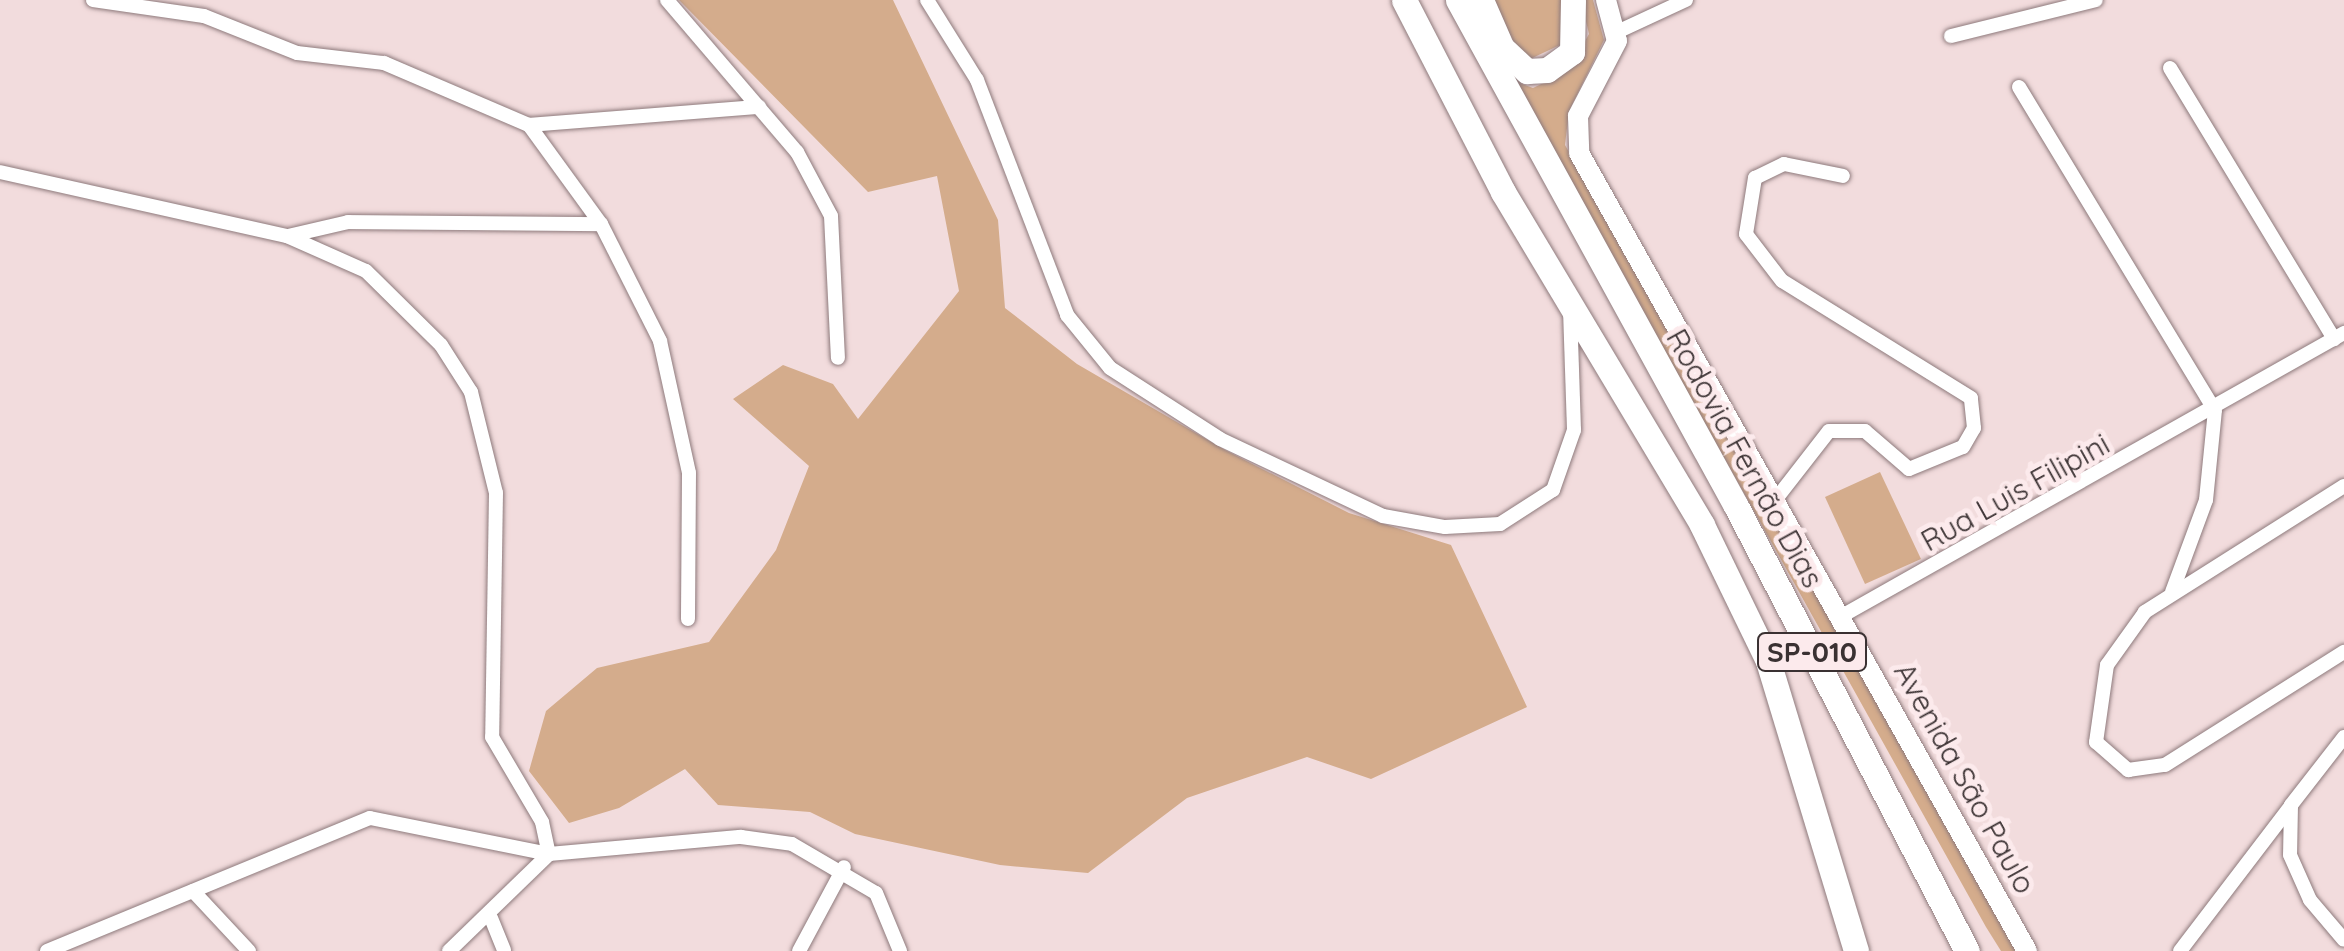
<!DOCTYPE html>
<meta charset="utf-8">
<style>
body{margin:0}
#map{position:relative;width:2344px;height:951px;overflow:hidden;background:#f2dcdd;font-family:Quicksand,sans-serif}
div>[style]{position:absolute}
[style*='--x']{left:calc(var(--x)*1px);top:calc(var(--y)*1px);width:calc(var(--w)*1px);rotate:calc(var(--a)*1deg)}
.green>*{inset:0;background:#d4ac8c}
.roads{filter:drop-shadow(0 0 2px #8e7a7c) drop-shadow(0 0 2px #8e7a7c)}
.street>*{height:14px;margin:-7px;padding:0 7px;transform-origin:7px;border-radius:7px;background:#fff}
.secondary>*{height:20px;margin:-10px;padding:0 10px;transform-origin:10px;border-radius:10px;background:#fff}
.highway>*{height:25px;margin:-12.5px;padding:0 12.5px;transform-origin:12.5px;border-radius:12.5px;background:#fff}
span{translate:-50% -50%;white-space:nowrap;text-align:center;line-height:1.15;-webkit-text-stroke:10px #fceaec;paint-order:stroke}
.shield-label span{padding:2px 8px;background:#fceaec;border:2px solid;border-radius:8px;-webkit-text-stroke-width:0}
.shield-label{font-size:28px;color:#3a3132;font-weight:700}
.street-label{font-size:30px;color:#3a3132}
</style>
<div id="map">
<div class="green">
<i style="clip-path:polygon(679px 0,893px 0,998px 220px,1005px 308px,1077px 364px,1225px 450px,1349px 513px,1451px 545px,1527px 707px,1371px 779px,1307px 757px,1187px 798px,1088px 873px,1000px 865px,855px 834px,810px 812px,718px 805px,685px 769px,619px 808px,569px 823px,529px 771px,546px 711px,597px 668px,709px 642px,776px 550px,809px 466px,733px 399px,783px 365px,833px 384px,858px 419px,959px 291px,937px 176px,868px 192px)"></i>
<i style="clip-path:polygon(1483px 0,1563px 0,1562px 44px,1526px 61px)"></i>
<i style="clip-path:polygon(1581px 0,1593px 0,1604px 40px,1569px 111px,1565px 145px,2018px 951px,2001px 951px,1986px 927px,1514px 81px,1533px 88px,1568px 71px,1589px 34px)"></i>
<i style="clip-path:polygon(1880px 472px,1921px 559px,1865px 584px,1825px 497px)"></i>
</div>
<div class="roads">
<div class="street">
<i style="--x:93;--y:0;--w:112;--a:8.2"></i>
<i style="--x:204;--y:16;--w:100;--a:21.7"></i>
<i style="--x:297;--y:53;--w:88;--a:6.6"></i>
<i style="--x:384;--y:63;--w:158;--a:23.2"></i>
<i style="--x:529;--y:125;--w:122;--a:54"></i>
<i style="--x:601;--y:224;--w:131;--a:63.2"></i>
<i style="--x:660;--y:341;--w:135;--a:77.6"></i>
<i style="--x:689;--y:473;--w:146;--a:90.4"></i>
<i style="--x:667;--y:0;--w:200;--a:49.5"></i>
<i style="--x:797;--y:152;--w:72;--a:62"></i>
<i style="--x:831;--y:216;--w:142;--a:87.2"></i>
<i style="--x:927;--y:0;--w:94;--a:58"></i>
<i style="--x:977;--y:80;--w:252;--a:69"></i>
<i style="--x:1067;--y:315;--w:68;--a:50.9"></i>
<i style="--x:1110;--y:368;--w:131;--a:32.8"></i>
<i style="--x:1220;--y:439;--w:180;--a:25.3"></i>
<i style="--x:1383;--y:516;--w:63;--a:10.1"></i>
<i style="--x:1445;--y:527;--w:55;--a:-3.1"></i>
<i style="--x:1500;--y:524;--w:63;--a:-32.7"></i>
<i style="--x:1553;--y:490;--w:64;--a:-70.7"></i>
<i style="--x:1574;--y:430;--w:118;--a:-91.9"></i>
<i style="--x:1617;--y:32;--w:76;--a:-24.9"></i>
<i style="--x:1951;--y:36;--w:149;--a:-13.9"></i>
<i style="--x:2170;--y:68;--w:317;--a:58.8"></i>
<i style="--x:2019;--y:87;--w:378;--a:58.8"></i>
<i style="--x:529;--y:125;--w:231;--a:-4.5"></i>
<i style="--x:0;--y:172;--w:294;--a:12.6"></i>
<i style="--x:287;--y:236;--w:86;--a:23.9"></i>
<i style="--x:366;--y:271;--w:105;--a:44.6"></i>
<i style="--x:441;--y:345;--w:56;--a:57.4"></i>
<i style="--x:471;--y:392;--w:104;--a:76.1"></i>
<i style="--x:496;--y:493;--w:244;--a:90.9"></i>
<i style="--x:492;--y:737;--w:99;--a:59.5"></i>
<i style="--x:542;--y:822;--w:33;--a:78"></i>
<i style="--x:288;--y:236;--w:62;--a:-13.1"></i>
<i style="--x:348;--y:222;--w:253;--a:0.5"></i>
<i style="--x:2344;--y:486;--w:236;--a:147.7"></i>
<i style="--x:2145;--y:612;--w:65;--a:125.6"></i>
<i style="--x:2107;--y:665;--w:78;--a:98.1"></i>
<i style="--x:2096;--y:742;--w:43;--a:41.2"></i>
<i style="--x:2128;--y:770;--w:37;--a:-8"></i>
<i style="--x:2165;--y:765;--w:212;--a:-32.3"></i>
<i style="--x:1776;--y:499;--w:86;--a:-52.1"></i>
<i style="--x:1829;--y:431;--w:36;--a:0"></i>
<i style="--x:1865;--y:431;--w:58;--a:40.8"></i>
<i style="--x:1909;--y:469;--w:58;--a:-22.2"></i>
<i style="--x:1963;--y:447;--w:22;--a:-60"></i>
<i style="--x:1974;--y:428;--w:30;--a:-96"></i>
<i style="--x:1971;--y:398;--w:222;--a:-148.2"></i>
<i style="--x:1782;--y:281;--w:59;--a:-127.5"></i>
<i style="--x:1746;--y:234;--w:57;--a:-80.9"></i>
<i style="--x:1755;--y:178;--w:32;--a:-26"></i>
<i style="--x:1784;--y:164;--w:60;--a:11.5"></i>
<i style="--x:2172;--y:592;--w:98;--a:-69.7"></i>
<i style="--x:2206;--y:500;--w:90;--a:-84.3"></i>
<i style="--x:1840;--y:617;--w:579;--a:-29.4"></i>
<i style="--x:2344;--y:737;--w:86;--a:127.9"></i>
<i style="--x:2291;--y:805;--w:50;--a:91.1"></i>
<i style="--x:2290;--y:855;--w:49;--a:66"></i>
<i style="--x:2310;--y:900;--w:52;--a:49.6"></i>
<i style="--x:193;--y:891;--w:82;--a:47"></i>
<i style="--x:491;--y:918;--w:35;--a:68"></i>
<i style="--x:47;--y:951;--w:349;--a:-22.4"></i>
<i style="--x:370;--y:818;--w:183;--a:11.4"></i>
<i style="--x:549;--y:854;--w:193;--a:-5.1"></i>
<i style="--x:741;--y:837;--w:51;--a:7.8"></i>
<i style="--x:792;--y:844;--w:97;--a:30.3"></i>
<i style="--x:876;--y:893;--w:63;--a:67.5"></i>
<i style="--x:449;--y:951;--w:139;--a:-44.1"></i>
<i style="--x:799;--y:951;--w:95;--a:-61.8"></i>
<i style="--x:2180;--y:951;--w:183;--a:-52.6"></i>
</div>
<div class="secondary">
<i style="--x:1606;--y:0;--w:42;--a:75"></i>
<i style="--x:1617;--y:41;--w:85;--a:117.5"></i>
<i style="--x:1578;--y:116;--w:37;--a:88"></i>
<i style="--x:1579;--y:153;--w:915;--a:60.69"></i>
</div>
<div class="highway">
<i style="--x:1404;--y:0;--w:216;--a:62.7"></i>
<i style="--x:1503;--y:192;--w:388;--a:59.1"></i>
<i style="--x:1702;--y:525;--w:151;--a:64.1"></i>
<i style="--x:1768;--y:661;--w:303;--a:73.1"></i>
<i style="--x:1458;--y:0;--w:577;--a:61.22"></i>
<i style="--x:1736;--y:506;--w:501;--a:62.57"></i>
<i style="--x:1481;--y:0;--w:52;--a:66.4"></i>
<i style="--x:1502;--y:48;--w:34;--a:43"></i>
<i style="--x:1527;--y:71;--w:20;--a:-3"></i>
<i style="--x:1547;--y:70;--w:31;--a:-36"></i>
<i style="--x:1572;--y:52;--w:52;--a:-88.9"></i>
</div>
</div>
<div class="shield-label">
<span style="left:1812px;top:652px">SP-010</span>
</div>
<div class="street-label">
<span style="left:1745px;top:458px;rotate:61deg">Rodovia Fernão Dias</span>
<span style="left:2015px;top:492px;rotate:-29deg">Rua Luis Filipini</span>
<span style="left:1965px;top:778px;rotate:61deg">Avenida São Paulo</span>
</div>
</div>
